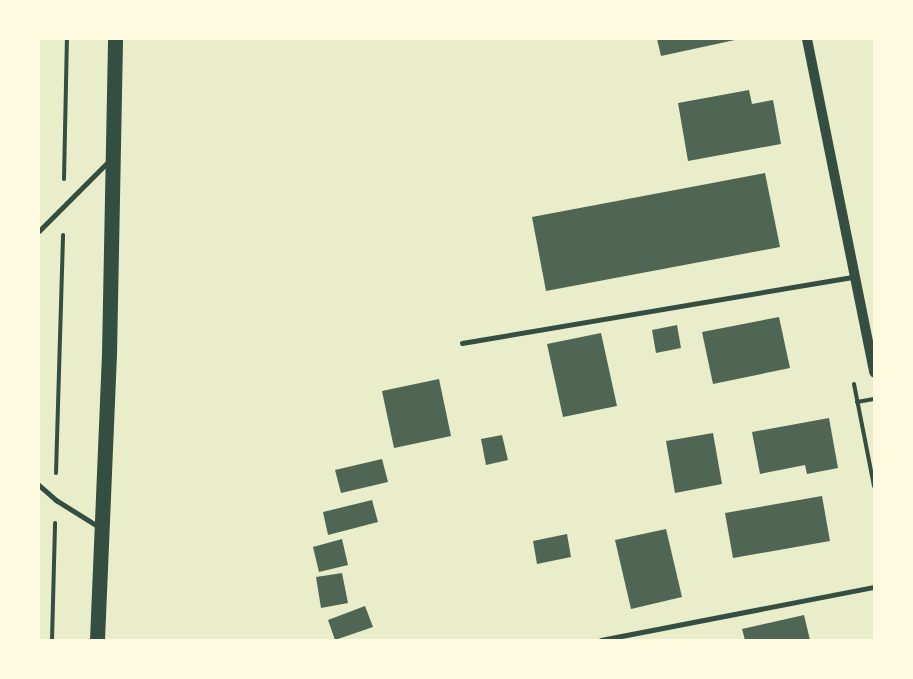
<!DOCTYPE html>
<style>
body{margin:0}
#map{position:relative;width:913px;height:679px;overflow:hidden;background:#e9edc9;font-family:"Times New Roman",serif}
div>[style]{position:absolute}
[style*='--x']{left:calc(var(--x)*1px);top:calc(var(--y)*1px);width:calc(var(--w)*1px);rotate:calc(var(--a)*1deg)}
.building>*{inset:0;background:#4f6655}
.path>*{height:4px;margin:-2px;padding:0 2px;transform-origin:2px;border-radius:2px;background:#344e41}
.service>*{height:4.5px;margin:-2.25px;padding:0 2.25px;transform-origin:2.25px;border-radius:2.25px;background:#344e41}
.tertiary>*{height:10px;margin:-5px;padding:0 5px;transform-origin:5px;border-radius:5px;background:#344e41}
.primary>*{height:15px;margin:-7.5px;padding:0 7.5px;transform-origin:7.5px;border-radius:7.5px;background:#344e41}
span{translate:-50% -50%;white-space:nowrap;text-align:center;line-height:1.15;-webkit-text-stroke:4.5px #fefae0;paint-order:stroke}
.frame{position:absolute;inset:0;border:40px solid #fefae0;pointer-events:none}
</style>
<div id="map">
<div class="building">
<i style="clip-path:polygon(657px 39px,734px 39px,735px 40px,661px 56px)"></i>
<i style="clip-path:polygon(749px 90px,752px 104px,773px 100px,781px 144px,688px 161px,678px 103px)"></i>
<i style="clip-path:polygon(765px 173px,780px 247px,546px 291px,532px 217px)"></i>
<i style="clip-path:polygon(779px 317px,790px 368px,713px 384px,702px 332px)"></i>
<i style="clip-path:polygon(677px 325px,681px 348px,656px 353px,652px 330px)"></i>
<i style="clip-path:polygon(601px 333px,617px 406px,563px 417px,547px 344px)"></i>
<i style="clip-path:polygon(439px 379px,451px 436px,394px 448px,382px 391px)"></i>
<i style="clip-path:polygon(829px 418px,838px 468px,807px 474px,805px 465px,760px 474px,752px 432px)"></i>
<i style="clip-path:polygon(713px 433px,722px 484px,675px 493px,666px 441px)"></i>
<i style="clip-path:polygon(502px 435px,508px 460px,486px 465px,481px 439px)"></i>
<i style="clip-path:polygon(382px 459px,388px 482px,341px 493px,335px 470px)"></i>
<i style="clip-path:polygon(822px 496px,830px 541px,733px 558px,725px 513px)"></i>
<i style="clip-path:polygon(372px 500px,378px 522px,328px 535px,323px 512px)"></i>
<i style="clip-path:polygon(666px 529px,682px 597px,631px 609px,615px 540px)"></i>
<i style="clip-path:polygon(567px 534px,571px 557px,537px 564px,533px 541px)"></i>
<i style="clip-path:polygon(342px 539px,348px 565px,319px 572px,313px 547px)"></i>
<i style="clip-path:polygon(342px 573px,348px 603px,321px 608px,316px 577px)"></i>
<i style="clip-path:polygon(365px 606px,373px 627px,335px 640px,328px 620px)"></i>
<i style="clip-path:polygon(804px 615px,810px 640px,745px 640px,742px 629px)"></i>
</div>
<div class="path">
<i style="--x:64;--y:179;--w:140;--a:-88.8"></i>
<i style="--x:854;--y:384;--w:104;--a:78.9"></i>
<i style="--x:857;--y:402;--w:17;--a:-10"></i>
<i style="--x:56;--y:473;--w:238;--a:-88.3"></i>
<i style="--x:52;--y:640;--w:117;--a:-88.5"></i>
</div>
<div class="service">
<i style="--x:39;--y:231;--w:99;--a:-45"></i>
<i style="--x:462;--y:343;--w:397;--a:-9.6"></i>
<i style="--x:39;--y:485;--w:23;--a:41"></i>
<i style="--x:56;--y:500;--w:49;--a:31.8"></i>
<i style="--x:601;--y:640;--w:278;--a:-11"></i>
</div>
<div class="tertiary">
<i style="--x:807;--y:39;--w:340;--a:78.6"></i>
</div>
<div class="primary">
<i style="--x:97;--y:640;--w:286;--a:-87.6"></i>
<i style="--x:109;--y:354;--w:315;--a:-88.9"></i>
</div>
<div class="frame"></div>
</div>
